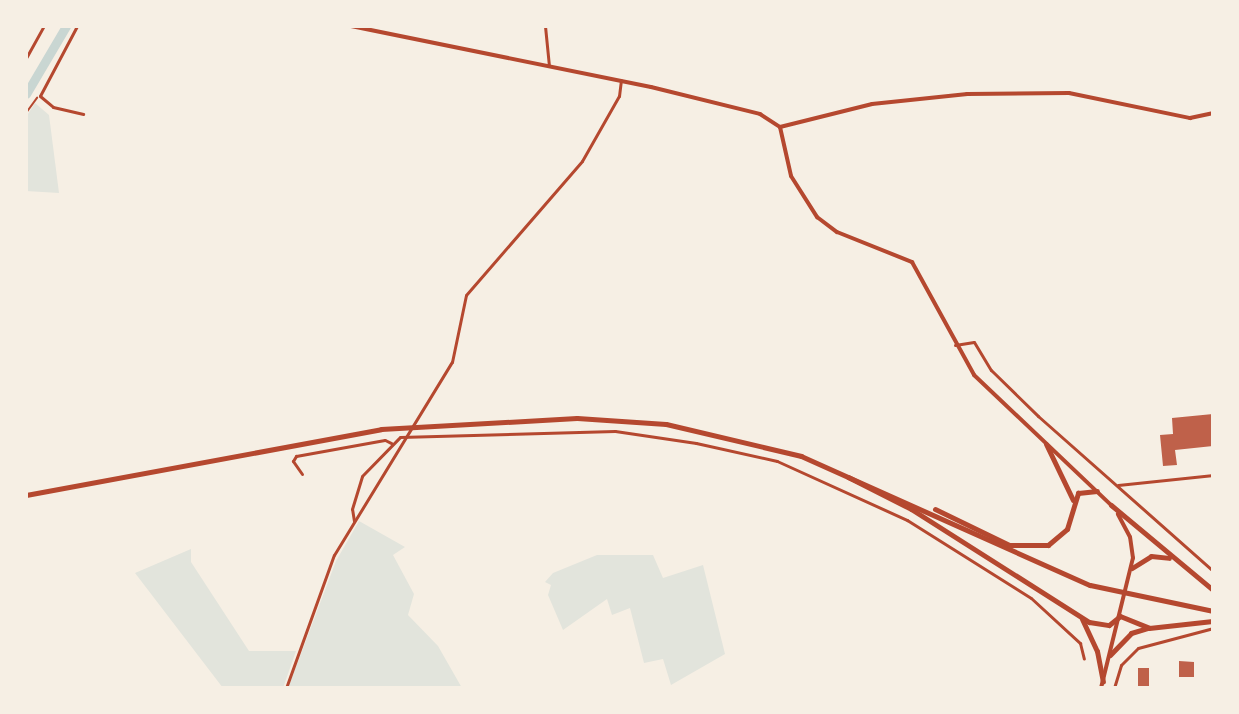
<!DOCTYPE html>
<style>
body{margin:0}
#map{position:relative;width:1239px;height:714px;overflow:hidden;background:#f6efe4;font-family:"PT Sans Narrow",sans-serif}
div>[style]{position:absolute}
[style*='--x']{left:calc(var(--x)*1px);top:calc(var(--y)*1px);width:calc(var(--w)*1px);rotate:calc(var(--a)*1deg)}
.green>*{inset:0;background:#e2e4dc}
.river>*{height:9px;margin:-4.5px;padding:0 4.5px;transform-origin:4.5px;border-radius:4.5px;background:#c9d6d2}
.building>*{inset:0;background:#bf614a}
.path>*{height:2px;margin:-1px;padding:0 1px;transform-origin:1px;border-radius:1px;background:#b5482f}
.minor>*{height:3px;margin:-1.5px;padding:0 1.5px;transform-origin:1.5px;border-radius:1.5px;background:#b5482f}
.tertiary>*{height:4px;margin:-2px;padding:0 2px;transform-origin:2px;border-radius:2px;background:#b5482f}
.secondary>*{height:4px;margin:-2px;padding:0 2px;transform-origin:2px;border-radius:2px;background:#b5482f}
.trunk>*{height:5px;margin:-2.5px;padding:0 2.5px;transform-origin:2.5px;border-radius:2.5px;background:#b5482f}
span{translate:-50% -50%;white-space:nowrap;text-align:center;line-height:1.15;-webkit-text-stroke:6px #f6efe4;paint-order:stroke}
.frame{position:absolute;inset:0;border:28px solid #f6efe4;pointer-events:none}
</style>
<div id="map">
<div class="green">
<i style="clip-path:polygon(35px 103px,49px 115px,59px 193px,26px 191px,26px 117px)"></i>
<i style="clip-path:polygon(359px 521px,405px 547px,393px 555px,414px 594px,408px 615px,438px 646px,462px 688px,288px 688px,336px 561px)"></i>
<i style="clip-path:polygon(191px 549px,191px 562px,249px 651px,296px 651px,283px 688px,223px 688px,135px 573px)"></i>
<i style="clip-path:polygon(597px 555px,653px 555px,663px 578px,703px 565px,725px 654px,671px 685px,663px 659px,644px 663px,630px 608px,612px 615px,607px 599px,563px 630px,548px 595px,551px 585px,545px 582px,553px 573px)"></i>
</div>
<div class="river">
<i style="--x:26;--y:94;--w:79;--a:-59.5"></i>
</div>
<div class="building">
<i style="clip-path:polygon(1213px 414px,1213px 446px,1175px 450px,1177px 465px,1163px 466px,1160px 435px,1173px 434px,1172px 418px)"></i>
<i style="clip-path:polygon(1179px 661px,1194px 662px,1194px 677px,1179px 677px)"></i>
<i style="clip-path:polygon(1138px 668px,1149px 668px,1149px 688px,1138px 688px)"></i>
</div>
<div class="path">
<i style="--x:26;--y:113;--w:19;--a:-54"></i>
</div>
<div class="minor">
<i style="--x:77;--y:26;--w:79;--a:117.9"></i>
<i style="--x:40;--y:96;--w:17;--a:40"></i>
<i style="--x:53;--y:107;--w:31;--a:13"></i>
<i style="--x:545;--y:26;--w:40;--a:84.3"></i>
<i style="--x:26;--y:58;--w:37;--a:-61"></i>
<i style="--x:955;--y:345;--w:19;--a:-9"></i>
<i style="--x:974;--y:342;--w:33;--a:59"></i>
<i style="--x:991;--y:370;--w:66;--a:44.4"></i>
<i style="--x:1038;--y:416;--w:234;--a:41.5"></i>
<i style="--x:302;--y:474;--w:16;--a:-125"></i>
<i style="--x:293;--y:461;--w:6;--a:-59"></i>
<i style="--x:296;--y:456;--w:90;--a:-10.2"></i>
<i style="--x:385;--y:440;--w:7;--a:27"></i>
<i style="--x:1118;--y:485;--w:96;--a:-6"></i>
<i style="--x:354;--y:521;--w:12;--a:-99"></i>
<i style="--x:352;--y:509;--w:34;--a:-73"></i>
<i style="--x:362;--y:476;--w:54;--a:-45.7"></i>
<i style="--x:400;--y:437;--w:215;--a:-1.6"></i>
<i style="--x:615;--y:431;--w:82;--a:8.4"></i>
<i style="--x:696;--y:443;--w:83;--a:12.5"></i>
<i style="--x:777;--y:461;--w:143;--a:24.4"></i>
<i style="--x:907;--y:520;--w:146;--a:32.2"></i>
<i style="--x:1031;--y:598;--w:67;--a:42.6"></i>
<i style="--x:1080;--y:643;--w:16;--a:76"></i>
<i style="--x:286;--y:688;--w:141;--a:-70.2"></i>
<i style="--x:334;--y:555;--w:226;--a:-58.6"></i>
<i style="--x:452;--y:362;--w:68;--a:-78.2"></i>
<i style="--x:466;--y:295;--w:177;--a:-49.1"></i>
<i style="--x:582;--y:161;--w:75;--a:-60.4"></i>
<i style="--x:619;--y:96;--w:16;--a:-83"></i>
<i style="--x:1114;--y:688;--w:24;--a:-73"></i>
<i style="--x:1121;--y:665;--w:24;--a:-45"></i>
<i style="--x:1138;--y:648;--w:78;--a:-14.9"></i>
</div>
<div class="tertiary">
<i style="--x:780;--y:127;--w:50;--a:77.3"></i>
<i style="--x:791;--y:176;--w:49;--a:57.6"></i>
<i style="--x:817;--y:217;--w:25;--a:37"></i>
<i style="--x:837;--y:232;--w:81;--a:21.8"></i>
<i style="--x:912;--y:262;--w:129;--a:61.2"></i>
<i style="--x:974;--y:375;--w:192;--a:43.5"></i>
<i style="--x:1101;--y:688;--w:134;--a:-76.2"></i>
<i style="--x:1133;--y:558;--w:21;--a:-98"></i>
<i style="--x:1130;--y:537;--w:26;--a:-118"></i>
</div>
<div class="secondary">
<i style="--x:351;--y:26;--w:306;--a:11.5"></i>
<i style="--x:651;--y:87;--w:112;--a:13.9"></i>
<i style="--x:760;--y:114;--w:24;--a:33"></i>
<i style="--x:780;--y:127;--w:95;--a:-14"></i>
<i style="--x:872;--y:104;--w:96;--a:-6"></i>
<i style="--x:967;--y:94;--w:102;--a:-0.6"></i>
<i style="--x:1069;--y:93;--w:124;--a:11.7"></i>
<i style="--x:1190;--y:118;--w:24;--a:-12"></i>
</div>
<div class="trunk">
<i style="--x:1046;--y:444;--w:62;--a:64.3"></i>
<i style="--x:848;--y:477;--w:71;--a:26.9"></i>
<i style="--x:911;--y:509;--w:211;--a:32.4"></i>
<i style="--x:1089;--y:622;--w:20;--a:9"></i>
<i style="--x:1109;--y:625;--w:14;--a:-39"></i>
<i style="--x:1120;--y:616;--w:31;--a:22"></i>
<i style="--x:1149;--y:628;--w:64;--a:-6.2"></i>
<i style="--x:26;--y:495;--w:361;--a:-10.5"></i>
<i style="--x:381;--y:429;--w:196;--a:-3.2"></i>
<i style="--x:577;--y:418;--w:89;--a:3.9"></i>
<i style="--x:666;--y:424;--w:139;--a:13.3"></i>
<i style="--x:801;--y:456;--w:316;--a:24.1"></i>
<i style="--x:1090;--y:585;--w:126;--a:11.9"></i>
<i style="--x:1111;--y:505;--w:133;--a:39.8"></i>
<i style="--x:935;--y:509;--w:82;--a:25.9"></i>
<i style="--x:1009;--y:545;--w:39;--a:0"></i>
<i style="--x:1048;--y:545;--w:25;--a:-40"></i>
<i style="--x:1067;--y:529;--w:38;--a:-73"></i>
<i style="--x:1078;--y:493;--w:19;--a:-6"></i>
<i style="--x:1132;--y:568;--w:22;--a:-32"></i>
<i style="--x:1151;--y:556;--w:18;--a:6"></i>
<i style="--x:1082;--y:619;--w:35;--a:65"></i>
<i style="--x:1097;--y:651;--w:31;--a:79"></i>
<i style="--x:1110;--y:655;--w:30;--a:-46"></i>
<i style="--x:1131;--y:633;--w:17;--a:-17"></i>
</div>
<div class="frame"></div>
</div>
